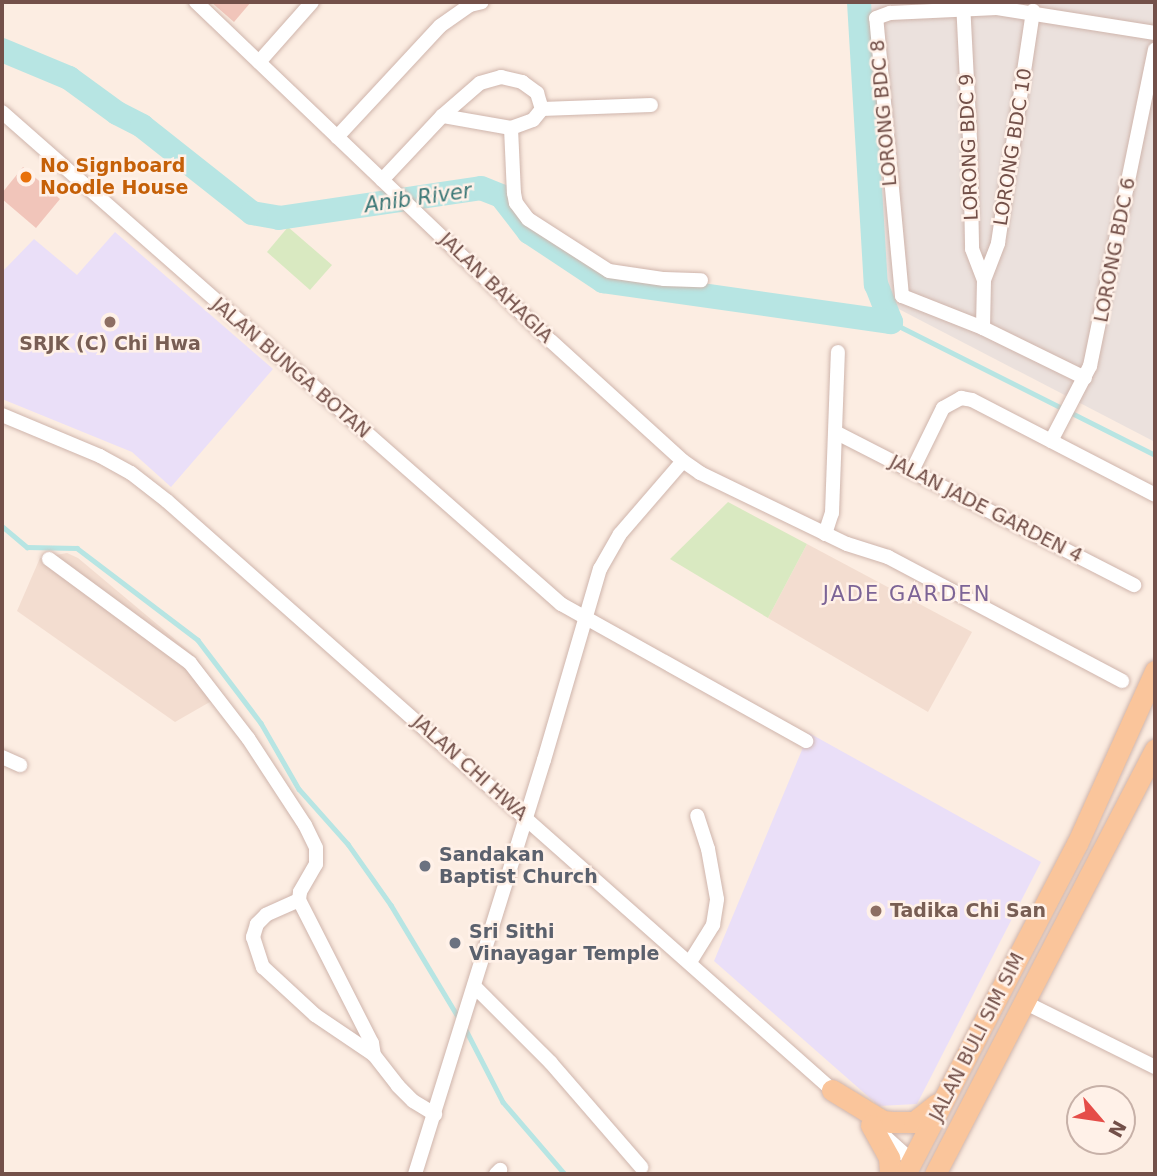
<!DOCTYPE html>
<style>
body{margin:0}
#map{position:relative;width:1157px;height:1176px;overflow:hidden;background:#fcede2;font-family:"DejaVu Sans",sans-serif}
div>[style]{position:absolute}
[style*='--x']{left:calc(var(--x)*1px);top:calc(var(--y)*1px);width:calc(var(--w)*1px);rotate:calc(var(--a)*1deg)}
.residential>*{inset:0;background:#f3ddd0}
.industrial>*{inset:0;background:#ebe1dd}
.education>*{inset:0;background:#eadff8}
.green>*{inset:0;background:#d9e9c1}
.stream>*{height:4.5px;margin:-2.25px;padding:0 2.25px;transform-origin:2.25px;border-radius:2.25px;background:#b7e5e3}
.river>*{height:24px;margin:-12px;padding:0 12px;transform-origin:12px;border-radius:12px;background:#b7e5e3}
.building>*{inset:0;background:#f1c5ba}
.roads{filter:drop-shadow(0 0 2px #cfb5ac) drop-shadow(0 0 2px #cfb5ac)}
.street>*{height:14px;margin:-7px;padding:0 7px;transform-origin:7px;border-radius:7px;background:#fff}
.primary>*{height:21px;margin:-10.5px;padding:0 10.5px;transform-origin:10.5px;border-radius:10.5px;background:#fac59b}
.dots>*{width:19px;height:19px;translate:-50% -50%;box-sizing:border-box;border:4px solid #fff1e8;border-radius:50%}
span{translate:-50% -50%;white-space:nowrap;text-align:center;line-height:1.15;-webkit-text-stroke:5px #fff1e8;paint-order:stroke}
.street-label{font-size:19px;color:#735049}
.food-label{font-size:19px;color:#c56008;font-weight:700}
.left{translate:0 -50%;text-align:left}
.education-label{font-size:19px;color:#785e54;font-weight:700}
.worship-label{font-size:19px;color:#5b616d;font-weight:700}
.water-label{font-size:21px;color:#3d7877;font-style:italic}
.neighbourhood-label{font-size:21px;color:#7c6496;letter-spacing:2px}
.frame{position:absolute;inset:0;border:4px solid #735049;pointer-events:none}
.north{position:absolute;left:1066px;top:1085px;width:70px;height:70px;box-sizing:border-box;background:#fff1e8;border:2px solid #c7b1a8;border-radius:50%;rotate:119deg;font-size:19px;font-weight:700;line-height:28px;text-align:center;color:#735049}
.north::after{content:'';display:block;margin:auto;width:24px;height:32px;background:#e54d48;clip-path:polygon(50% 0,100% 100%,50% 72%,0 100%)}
</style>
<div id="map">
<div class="residential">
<i style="clip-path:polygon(807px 544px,972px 632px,928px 712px,768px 618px)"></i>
<i style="clip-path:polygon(67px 553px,78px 558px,195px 656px,222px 695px,175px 722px,17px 611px,40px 558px)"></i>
</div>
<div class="industrial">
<i style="clip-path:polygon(870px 2px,1155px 2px,1155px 442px,893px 306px,882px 282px)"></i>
</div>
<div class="education">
<i style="clip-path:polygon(115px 232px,273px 369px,171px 487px,132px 452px,2px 399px,2px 272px,34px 239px,77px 275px)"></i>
<i style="clip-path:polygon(809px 733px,1041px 862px,917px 1104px,879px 1106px,714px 961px)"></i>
</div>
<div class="green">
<i style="clip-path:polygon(288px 227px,332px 265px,310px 290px,267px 252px)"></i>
<i style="clip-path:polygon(728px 502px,807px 544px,768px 618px,670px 559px)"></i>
</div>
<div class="stream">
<i style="--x:891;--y:322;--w:296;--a:26.7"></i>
<i style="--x:2;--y:526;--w:33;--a:40"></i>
<i style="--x:27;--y:547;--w:50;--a:1.1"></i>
<i style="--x:77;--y:548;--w:152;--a:37.2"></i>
<i style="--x:198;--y:640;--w:104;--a:52.8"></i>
<i style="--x:261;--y:723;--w:76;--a:60.1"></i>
<i style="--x:299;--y:789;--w:74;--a:48.3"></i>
<i style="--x:348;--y:844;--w:75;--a:54.8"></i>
<i style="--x:391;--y:905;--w:132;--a:59"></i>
<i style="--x:465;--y:1028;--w:83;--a:62.8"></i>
<i style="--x:503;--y:1102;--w:95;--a:49.3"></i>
</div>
<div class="river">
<i style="--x:859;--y:2;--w:283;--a:86.6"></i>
<i style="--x:876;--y:284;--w:41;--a:68.5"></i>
<i style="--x:2;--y:50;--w:73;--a:22.7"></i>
<i style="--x:69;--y:78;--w:59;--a:36.1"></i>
<i style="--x:117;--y:113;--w:28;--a:27"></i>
<i style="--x:142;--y:126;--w:140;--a:38.3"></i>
<i style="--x:252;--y:213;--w:27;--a:10"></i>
<i style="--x:279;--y:218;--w:204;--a:-8.4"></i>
<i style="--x:481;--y:188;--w:22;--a:22"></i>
<i style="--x:501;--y:196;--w:46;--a:52.1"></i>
<i style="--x:529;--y:232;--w:89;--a:33.5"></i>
<i style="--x:603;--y:281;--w:291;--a:8.1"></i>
</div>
<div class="building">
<i style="clip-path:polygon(211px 2px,251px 2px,234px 22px)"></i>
<i style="clip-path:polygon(23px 167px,60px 199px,36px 228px,2px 199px,2px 193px)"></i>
</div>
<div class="roads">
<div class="street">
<i style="--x:196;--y:2;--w:491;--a:43.7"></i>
<i style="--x:551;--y:341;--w:178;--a:42.3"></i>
<i style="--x:683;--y:461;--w:21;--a:35"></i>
<i style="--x:700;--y:473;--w:163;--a:25.8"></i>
<i style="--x:847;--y:544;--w:43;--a:17.6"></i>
<i style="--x:888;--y:557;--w:265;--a:27.9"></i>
<i style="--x:963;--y:2;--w:138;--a:87.1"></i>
<i style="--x:970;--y:140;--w:109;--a:88.9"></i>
<i style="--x:972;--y:249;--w:33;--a:69"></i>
<i style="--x:259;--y:62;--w:80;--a:-48.5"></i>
<i style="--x:542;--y:109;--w:109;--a:-2.1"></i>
<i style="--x:2;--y:112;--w:745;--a:41.35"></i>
<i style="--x:561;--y:604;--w:281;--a:29.2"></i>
<i style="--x:511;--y:128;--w:65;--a:87.4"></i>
<i style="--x:514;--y:193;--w:10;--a:79"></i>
<i style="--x:516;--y:203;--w:20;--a:53"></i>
<i style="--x:528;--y:219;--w:96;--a:32.7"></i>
<i style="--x:609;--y:271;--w:56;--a:8.3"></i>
<i style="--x:664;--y:279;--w:37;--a:2"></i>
<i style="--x:337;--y:137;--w:151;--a:-47.1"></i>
<i style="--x:440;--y:26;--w:37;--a:-35"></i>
<i style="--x:470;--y:5;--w:12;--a:-14"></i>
<i style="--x:382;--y:180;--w:88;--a:-46.8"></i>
<i style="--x:442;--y:116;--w:50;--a:-41"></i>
<i style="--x:480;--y:83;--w:22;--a:-16"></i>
<i style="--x:501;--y:77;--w:22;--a:13"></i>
<i style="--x:522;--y:82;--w:19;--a:36"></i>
<i style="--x:537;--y:93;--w:17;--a:73"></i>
<i style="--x:542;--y:109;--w:14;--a:129"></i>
<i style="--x:533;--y:120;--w:23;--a:160"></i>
<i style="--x:511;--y:128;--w:70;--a:-170.1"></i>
<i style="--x:983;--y:328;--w:48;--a:-88.8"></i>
<i style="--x:984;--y:280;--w:40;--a:-69"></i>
<i style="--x:998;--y:243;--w:235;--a:-81.4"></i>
<i style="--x:1085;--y:378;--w:114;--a:-153.9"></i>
<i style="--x:983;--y:328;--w:87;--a:-158.4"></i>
<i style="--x:902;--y:296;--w:279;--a:-95.3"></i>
<i style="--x:876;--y:18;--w:15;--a:-20"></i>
<i style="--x:890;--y:13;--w:107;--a:-2.7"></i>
<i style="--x:997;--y:8;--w:160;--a:9"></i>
<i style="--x:2;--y:415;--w:106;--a:22.7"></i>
<i style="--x:100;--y:456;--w:35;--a:29"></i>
<i style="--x:131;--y:473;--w:46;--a:37.9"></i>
<i style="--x:167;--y:501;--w:896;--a:41.52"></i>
<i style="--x:837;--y:433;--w:334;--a:27.1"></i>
<i style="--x:1051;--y:441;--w:85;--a:-62.5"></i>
<i style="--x:1090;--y:366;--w:323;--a:-78.4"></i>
<i style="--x:912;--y:471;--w:70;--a:-63.8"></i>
<i style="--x:943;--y:408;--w:21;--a:-29"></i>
<i style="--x:961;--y:398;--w:11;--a:10"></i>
<i style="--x:972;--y:400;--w:206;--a:27.4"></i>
<i style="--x:825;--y:534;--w:22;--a:-72"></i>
<i style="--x:832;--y:513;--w:161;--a:-87.9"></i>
<i style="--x:49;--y:559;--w:175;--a:36.4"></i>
<i style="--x:190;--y:663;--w:95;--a:52.3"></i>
<i style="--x:248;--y:738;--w:104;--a:56.8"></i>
<i style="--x:305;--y:825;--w:25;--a:64"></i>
<i style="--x:316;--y:848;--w:16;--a:90"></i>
<i style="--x:316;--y:864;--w:32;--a:120"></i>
<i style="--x:300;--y:892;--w:8;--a:97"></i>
<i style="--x:2;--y:757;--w:20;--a:24"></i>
<i style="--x:299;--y:900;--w:161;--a:63"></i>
<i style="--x:372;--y:1043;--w:12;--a:81"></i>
<i style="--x:374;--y:1055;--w:39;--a:52"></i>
<i style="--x:398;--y:1086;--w:21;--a:45"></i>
<i style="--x:413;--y:1101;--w:26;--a:31"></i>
<i style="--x:299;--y:900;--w:36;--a:156"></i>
<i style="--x:266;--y:915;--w:13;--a:135"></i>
<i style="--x:257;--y:924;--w:14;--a:107"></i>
<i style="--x:253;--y:937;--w:32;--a:72"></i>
<i style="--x:263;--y:967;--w:71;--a:42.7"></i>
<i style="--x:315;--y:1015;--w:71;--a:34.1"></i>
<i style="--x:690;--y:962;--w:44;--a:-58.1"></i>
<i style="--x:713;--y:925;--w:26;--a:-81"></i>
<i style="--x:717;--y:899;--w:51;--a:-100.2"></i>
<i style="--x:708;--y:849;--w:35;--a:-108"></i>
<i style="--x:474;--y:986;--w:109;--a:45"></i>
<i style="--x:551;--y:1063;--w:138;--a:49.1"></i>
<i style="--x:1026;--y:1003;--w:144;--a:26.4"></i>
<i style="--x:882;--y:1134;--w:40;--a:42"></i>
<i style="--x:415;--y:1174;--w:434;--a:-72.7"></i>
<i style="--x:544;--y:760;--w:199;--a:-73.7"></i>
<i style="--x:600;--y:569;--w:40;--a:-60.3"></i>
<i style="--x:620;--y:534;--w:96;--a:-49.2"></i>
<i style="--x:496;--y:1174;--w:6;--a:-45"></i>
</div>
<div class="primary">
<i style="--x:832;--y:1090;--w:60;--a:31.3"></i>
<i style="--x:883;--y:1121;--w:9;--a:6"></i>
<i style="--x:892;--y:1122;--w:22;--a:0"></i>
<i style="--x:914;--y:1122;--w:29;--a:-38"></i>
<i style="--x:871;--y:1125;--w:38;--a:61"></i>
<i style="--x:889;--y:1158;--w:16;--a:86"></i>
<i style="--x:905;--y:1174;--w:372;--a:-62.5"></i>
<i style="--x:1077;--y:844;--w:190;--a:-65.7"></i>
<i style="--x:935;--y:1174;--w:478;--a:-62.6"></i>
</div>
</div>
<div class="dots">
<i style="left:26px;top:177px;background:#e8710a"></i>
<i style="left:110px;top:322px;background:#8d6e63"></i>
<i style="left:425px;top:866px;background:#6b7280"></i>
<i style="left:876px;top:911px;background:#8d6e63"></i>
<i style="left:455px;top:943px;background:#6b7280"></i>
</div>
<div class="street-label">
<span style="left:884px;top:113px;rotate:-95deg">LORONG BDC 8</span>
<span style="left:969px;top:147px;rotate:-92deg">LORONG BDC 9</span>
<span style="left:1013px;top:147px;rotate:-81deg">LORONG BDC 10</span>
<span style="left:1115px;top:250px;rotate:-79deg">LORONG BDC 6</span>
<span style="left:496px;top:288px;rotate:44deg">JALAN BAHAGIA</span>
<span style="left:291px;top:368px;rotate:41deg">JALAN BUNGA BOTAN</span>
<span style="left:986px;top:509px;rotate:27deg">JALAN JADE GARDEN 4</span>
<span style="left:470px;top:768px;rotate:42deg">JALAN CHI HWA</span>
<span style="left:977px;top:1037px;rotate:-63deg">JALAN BULI SIM SIM</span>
</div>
<div class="food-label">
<span class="left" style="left:40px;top:177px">No Signboard<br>Noodle House</span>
</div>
<div class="education-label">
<span style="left:110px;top:344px">SRJK (C) Chi Hwa</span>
<span class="left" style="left:890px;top:911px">Tadika Chi San</span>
</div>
<div class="worship-label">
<span class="left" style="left:439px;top:866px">Sandakan<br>Baptist Church</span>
<span class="left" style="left:469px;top:943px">Sri Sithi<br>Vinayagar Temple</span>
</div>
<div class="water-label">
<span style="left:418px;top:198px;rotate:-8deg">Anib River</span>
</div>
<div class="neighbourhood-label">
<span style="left:907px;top:594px">JADE GARDEN</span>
</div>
<div class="frame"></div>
<div class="north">N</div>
</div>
